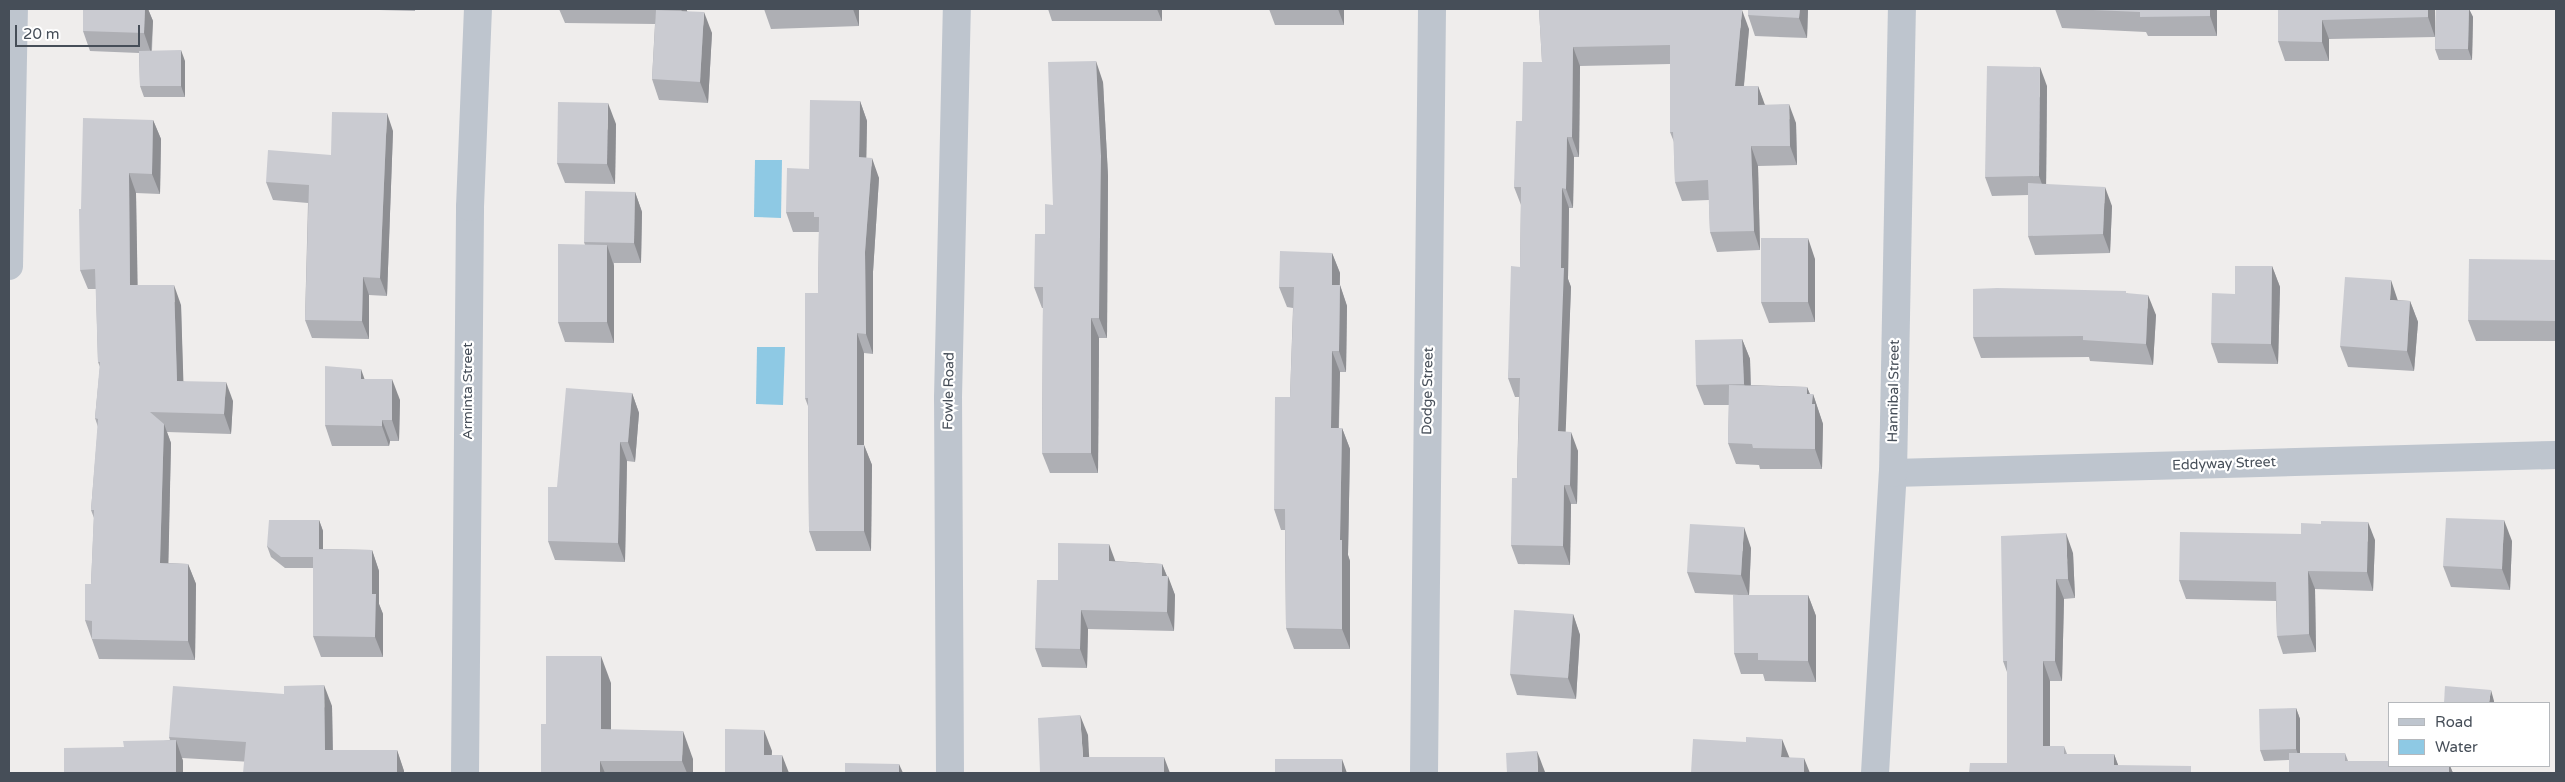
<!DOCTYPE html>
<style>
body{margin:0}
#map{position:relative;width:2565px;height:782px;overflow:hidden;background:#efedec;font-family:"Varela Round",sans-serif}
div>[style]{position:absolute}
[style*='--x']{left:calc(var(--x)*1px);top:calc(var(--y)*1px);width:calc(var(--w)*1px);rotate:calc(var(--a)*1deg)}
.water>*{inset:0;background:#8ec9e4}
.street>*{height:28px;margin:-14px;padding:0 14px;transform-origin:14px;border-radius:14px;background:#bec5ce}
.wall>*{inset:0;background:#aeafb4}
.shaded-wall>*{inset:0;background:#8d8e92}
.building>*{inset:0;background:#cacbd1}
span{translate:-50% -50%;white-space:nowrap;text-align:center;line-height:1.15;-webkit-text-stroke:4.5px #fff;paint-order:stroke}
.street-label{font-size:14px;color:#464e58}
.frame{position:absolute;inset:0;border:10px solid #464e58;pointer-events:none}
.legend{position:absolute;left:2388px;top:702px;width:162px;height:65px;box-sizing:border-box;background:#fff;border:1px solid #b5b8bc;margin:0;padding:6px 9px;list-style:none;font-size:15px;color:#464e58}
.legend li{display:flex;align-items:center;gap:10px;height:25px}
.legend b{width:25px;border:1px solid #b5b8bc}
.scale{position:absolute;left:15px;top:25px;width:125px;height:22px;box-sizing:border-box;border:2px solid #464e58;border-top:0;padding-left:6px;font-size:15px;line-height:18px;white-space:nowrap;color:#464e58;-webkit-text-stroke:4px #fff;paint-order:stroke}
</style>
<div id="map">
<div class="water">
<i style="clip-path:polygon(755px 160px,782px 160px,781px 218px,754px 217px)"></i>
<i style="clip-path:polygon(757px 347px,785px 347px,783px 405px,756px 404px)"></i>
</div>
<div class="street">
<i style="--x:9;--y:266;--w:257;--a:-88.9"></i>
<i style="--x:1893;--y:473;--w:663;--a:-1.56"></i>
<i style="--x:465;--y:773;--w:566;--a:-89.49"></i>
<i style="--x:470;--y:207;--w:198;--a:-87.7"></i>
<i style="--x:950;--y:773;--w:375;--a:-90.3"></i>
<i style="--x:948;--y:398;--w:389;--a:-88.7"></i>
<i style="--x:1424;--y:773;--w:764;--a:-89.4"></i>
<i style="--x:1875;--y:773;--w:301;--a:-86.6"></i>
<i style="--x:1893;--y:473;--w:464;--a:-88.9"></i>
</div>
<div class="wall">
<i style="clip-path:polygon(83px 9px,148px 9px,153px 21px,152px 51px,185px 61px,185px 97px,144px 97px,140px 86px,139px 53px,90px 51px,83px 31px)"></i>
<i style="clip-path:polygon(344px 9px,415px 9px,415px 11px)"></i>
<i style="clip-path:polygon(559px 9px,687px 9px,687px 11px,712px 33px,708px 103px,659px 100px,652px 79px,655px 24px,565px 23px)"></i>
<i style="clip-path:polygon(764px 9px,859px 9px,859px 26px,771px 29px)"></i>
<i style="clip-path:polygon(1048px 9px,1162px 9px,1162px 21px,1052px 21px)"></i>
<i style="clip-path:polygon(1269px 9px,1344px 9px,1344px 25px,1275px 25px)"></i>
<i style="clip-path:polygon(1539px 9px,1749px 29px,1744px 86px,1758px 86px,1764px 104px,1796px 123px,1797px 165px,1758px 166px,1760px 250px,1717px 252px,1710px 232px,1709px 200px,1682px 201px,1675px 182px,1674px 142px,1670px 132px,1670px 64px,1580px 66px,1579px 157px,1574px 157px,1573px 208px,1569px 208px,1568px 279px,1571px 287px,1565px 432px,1578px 451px,1577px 504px,1571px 504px,1570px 565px,1518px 564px,1511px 545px,1517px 478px,1519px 397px,1515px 397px,1508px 378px,1520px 267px,1521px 205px,1514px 187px,1522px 121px,1542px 62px)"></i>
<i style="clip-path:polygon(1748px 9px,1808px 9px,1807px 38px,1755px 36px,1748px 15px)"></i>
<i style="clip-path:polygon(2055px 9px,2217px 9px,2217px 36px,2148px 36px,2146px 32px,2062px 28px)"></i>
<i style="clip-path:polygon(2278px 9px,2435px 9px,2435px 37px,2329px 39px,2329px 61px,2285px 61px,2278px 41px)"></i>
<i style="clip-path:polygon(2436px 9px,2469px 9px,2473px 17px,2472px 60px,2439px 60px,2435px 49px)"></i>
<i style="clip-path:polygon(1103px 82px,1108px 176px,1107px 338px,1099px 338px,1098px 473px,1050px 473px,1042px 453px,1043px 308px,1042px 308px,1034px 287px,1045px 234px,1053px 205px)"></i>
<i style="clip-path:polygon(2047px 86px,2046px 184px,2112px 206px,2110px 253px,2035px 255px,2028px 236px,2028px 195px,1992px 196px,1985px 177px)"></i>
<i style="clip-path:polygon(860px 101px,867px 121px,866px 158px,879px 178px,873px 272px,873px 354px,864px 353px,864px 445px,872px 465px,871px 551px,816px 551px,809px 531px,808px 406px,805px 398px,818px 293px,819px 232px,793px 232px,786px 212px,809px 169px)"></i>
<i style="clip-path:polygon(153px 120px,161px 139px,160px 194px,136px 193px,137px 285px,181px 305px,183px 381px,233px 401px,231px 434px,167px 432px,171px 443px,168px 563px,188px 564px,196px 584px,195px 660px,99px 659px,85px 620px,91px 584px,94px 518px,91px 510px,98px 427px,95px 418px,100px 367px,98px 362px,96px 289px,88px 289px,80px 270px)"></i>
<i style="clip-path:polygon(616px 124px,615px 184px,565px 183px,557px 163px)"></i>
<i style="clip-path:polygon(393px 131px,387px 296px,369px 295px,369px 339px,312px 338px,305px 320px,308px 203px,273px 200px,266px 182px,331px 155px)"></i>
<i style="clip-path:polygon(635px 192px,642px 212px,641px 263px,614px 263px,614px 343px,565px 342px,558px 322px,585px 245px,584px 242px)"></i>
<i style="clip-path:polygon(1332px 253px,1340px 273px,1340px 285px,1347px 306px,1346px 372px,1340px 372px,1339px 428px,1342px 428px,1350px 449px,1348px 555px,1350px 561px,1350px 649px,1294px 649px,1286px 628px,1285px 530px,1281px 530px,1274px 509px,1290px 397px,1293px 308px,1287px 307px,1279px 287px)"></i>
<i style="clip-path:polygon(1815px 259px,1815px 322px,1769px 323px,1761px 302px)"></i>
<i style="clip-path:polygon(2555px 260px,2556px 262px,2556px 341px,2476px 341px,2468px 320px)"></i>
<i style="clip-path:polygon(2272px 266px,2280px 287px,2278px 364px,2218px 363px,2211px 343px,2235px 294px)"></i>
<i style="clip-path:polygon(2127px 293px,2156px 315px,2153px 365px,2090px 361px,2089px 357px,1981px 358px,1973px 337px)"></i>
<i style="clip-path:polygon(2398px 300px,2410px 301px,2418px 322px,2414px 371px,2348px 367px,2340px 346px)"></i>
<i style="clip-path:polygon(1742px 339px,1750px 359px,1751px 385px,1807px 387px,1810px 394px,1813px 394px,1823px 424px,1822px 469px,1760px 469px,1759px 465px,1736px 464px,1728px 443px,1729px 405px,1704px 405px,1696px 385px)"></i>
<i style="clip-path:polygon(365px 379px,400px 400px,399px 441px,390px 441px,389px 446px,332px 446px,325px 425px)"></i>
<i style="clip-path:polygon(632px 393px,639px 413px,635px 462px,627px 461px,625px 562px,555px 560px,548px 541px,557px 487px)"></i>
<i style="clip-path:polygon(319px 520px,323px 531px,323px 549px,372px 550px,379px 571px,379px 604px,383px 614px,383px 657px,321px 657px,313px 636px,313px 568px,285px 568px,271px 557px,267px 546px)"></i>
<i style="clip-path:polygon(2375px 540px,2373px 591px,2315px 589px,2316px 652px,2283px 654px,2277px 636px,2276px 601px,2186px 599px,2179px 580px)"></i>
<i style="clip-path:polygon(2512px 541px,2510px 590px,2451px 587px,2443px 566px)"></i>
<i style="clip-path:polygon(1751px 548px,1749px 595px,1808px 595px,1816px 616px,1816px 682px,1765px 681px,1763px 674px,1741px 674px,1734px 653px,1739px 595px,1695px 593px,1687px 572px)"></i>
<i style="clip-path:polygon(2073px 553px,2075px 598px,2064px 599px,2062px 681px,2050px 681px,2050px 746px,2064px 746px,2067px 754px,2114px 754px,2118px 765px,2007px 763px,2007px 672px,2003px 661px)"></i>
<i style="clip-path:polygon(1115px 561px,1162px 564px,1175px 595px,1174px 631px,1088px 629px,1087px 668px,1042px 667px,1035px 648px,1058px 580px)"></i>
<i style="clip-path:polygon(1573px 614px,1580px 635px,1576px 699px,1517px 695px,1510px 674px)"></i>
<i style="clip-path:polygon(611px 683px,611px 730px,693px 759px,693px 773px,541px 773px,546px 724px)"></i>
<i style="clip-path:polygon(332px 706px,333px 750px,397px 750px,404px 771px,182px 758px,183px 761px,183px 773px,64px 773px,124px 747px,170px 740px,169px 737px)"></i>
<i style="clip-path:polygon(2296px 708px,2300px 719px,2300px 753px,2345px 753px,2348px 761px,2450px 766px,2453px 773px,2289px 773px,2289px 760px,2264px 761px,2260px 750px)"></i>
</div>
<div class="shaded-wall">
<i style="clip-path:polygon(145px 9px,148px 9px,153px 21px,151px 53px,144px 33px)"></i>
<i style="clip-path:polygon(681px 9px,687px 9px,687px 24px)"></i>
<i style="clip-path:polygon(853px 9px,859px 9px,859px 26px)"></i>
<i style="clip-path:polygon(1157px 9px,1162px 9px,1162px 21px)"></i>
<i style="clip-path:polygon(1338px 9px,1344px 9px,1344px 25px)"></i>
<i style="clip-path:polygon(1800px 9px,1808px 9px,1807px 38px,1799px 18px)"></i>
<i style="clip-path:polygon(2210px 9px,2217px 9px,2217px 36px,2210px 16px)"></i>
<i style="clip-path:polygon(2428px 9px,2435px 9px,2435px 37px,2428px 17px)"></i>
<i style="clip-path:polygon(2469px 9px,2473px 17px,2472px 60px,2468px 49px)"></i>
<i style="clip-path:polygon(1742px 10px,1749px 29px,1742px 105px,1735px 86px)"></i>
<i style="clip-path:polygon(704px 12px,712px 33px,708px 103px,700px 82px)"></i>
<i style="clip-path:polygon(2322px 20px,2329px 39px,2329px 61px,2322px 42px)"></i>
<i style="clip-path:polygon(1573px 47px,1580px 66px,1579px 157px,1572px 137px)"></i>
<i style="clip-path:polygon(181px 50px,185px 61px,185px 97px,181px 86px)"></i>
<i style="clip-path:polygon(1096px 61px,1103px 82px,1108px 176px,1107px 338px,1099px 318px)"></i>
<i style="clip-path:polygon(2040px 67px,2047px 86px,2046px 195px,2039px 176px)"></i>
<i style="clip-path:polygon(1758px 86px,1765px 105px,1758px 105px)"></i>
<i style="clip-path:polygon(860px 101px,867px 121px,866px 177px,859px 157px)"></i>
<i style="clip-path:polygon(608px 103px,616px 124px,615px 184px,607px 164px)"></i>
<i style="clip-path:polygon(1789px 104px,1796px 123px,1797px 165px,1790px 146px)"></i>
<i style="clip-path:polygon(387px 113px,393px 131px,387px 296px,380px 278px)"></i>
<i style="clip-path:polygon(153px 120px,161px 139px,160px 194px,152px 174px)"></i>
<i style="clip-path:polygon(1567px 137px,1574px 157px,1573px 208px,1566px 189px)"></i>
<i style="clip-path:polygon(1751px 146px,1758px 166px,1760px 250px,1754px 231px)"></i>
<i style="clip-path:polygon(872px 158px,879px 178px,873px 272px,873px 354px,866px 334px,865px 252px)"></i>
<i style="clip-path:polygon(129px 173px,136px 193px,138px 304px,130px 285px)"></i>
<i style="clip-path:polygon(2105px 187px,2112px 206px,2110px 253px,2103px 234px)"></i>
<i style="clip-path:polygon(1562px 188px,1569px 208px,1568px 279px,1571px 287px,1565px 450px,1558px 431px)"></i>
<i style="clip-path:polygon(635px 192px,642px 212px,641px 263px,634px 243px)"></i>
<i style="clip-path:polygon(1808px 238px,1815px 259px,1815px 322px,1808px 302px)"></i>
<i style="clip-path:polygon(607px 245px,614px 266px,614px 343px,607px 322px)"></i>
<i style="clip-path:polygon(1332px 253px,1340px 273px,1339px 305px,1332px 285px)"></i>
<i style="clip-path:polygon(2555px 260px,2556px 262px,2556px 325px,2555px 321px)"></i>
<i style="clip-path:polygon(2272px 266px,2280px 287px,2278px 364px,2271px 344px)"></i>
<i style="clip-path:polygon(363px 277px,369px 295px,369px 339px,362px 321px)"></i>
<i style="clip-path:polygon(2391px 280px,2398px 301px,2390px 300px)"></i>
<i style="clip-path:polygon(174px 285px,181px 305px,184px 400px,177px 381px)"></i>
<i style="clip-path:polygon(1340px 285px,1347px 306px,1346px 372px,1339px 351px)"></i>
<i style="clip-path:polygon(2148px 295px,2156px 315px,2153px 365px,2146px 344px)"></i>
<i style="clip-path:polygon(2410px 301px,2418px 322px,2414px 371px,2407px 351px)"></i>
<i style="clip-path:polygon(1091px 318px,1099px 338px,1098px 473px,1091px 453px)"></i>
<i style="clip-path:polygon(857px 333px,864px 353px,864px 465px,857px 445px)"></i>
<i style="clip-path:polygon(1742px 339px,1750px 359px,1751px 404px,1744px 384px)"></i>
<i style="clip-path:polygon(1332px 351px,1340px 372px,1338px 449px,1331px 428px)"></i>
<i style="clip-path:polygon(361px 369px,368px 389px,361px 379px)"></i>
<i style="clip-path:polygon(392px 379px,400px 400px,399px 441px,392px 420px)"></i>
<i style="clip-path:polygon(226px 382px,233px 401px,231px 434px,224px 414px)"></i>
<i style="clip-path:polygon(1807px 387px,1812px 400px,1813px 394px,1823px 424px,1822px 469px,1815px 449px,1807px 394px)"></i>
<i style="clip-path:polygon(632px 393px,639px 413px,635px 462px,628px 442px)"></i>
<i style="clip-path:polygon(382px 420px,390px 441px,389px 446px,382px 426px)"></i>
<i style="clip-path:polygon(164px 424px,171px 443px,168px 582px,160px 563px)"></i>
<i style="clip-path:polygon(1342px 428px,1350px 449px,1348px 555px,1350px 561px,1350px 649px,1342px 629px,1340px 540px)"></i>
<i style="clip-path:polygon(1571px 432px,1578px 451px,1577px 504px,1570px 485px)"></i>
<i style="clip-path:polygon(620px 442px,627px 461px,625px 562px,618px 543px)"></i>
<i style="clip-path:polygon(864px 445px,872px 465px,871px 551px,864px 531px)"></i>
<i style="clip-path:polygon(1564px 485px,1571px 504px,1570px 565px,1563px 546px)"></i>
<i style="clip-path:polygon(319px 520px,323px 531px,323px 567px,319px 556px)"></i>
<i style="clip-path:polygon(2504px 520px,2512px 541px,2510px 590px,2502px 569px)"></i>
<i style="clip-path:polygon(2368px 522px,2375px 540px,2373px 591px,2367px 572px)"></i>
<i style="clip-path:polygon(1744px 527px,1751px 548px,1749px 596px,1741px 575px)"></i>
<i style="clip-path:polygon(2066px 533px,2073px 553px,2075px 598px,2068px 579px)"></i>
<i style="clip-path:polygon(1109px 544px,1116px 563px,1109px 561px)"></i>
<i style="clip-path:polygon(372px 550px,379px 571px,379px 604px,383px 614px,383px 657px,375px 637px,372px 594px)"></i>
<i style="clip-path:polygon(188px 564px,196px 584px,195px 660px,188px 641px)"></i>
<i style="clip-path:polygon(1162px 564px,1168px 579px,1168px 576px,1175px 595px,1174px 631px,1167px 612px,1162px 576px)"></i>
<i style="clip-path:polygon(2308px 571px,2315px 589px,2316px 652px,2309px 634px)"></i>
<i style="clip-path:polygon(2056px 579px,2064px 599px,2062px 681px,2055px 661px)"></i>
<i style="clip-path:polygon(1808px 595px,1816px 616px,1816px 682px,1808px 661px)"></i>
<i style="clip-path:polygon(1081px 610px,1088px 629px,1087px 668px,1080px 649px)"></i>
<i style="clip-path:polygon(1573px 614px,1580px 635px,1576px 699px,1568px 678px)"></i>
<i style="clip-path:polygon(601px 656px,611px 683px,611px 757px,601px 729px)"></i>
<i style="clip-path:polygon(2043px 661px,2050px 681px,2050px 766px,2043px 746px)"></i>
<i style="clip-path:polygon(324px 685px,332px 706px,333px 771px,325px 750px)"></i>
<i style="clip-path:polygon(2491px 690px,2494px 701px,2494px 703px,2489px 703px)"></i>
<i style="clip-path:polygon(2296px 708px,2300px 719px,2300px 760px,2296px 749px)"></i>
<i style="clip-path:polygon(1080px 715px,1088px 735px,1090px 773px,1083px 757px)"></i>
<i style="clip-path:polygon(764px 730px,772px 751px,771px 773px,764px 755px)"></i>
<i style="clip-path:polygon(683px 731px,693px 759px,693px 773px,687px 773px,682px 761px)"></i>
<i style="clip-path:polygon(1782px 739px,1790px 759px,1781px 757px)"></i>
<i style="clip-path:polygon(176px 740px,183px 761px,183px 773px,176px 773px)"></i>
<i style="clip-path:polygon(397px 750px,404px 771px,404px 773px,397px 773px)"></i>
<i style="clip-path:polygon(1537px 751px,1545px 772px,1545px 773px,1538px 773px)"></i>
<i style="clip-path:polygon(2114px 754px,2121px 773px,2114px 765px)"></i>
<i style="clip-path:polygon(782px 755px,789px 773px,782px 773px)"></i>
<i style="clip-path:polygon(1164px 757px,1170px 773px,1164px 773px)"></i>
<i style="clip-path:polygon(1804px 758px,1810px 773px,1804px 773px)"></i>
<i style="clip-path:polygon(1342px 759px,1347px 773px,1342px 773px)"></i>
<i style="clip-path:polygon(600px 761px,605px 773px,600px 773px)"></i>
<i style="clip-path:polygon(899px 764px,903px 773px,899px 773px)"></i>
<i style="clip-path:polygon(2449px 766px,2450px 766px,2453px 773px,2449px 773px)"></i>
</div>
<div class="building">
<i style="clip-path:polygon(83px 9px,145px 9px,144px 33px,83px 31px)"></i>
<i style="clip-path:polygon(1539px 9px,1726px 9px,1742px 10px,1735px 86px,1758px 86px,1758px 105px,1789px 104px,1790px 146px,1751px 146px,1754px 231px,1710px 232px,1708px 180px,1675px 182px,1673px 132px,1670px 132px,1670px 45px,1573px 47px,1572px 137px,1567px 137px,1566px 189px,1562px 188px,1561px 268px,1564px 268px,1558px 431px,1571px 432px,1570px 485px,1564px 485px,1563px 546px,1511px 545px,1512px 478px,1517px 478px,1520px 378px,1508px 378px,1511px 266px,1520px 267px,1521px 187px,1514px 187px,1516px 121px,1522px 121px,1523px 62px,1542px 62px)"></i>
<i style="clip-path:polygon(1748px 9px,1800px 9px,1799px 18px,1748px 15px)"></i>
<i style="clip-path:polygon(2069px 9px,2210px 9px,2210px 16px,2140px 17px,2140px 12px)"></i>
<i style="clip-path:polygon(2278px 9px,2428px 9px,2428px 17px,2322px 20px,2322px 42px,2278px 41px)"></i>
<i style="clip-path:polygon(2436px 9px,2469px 9px,2468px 49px,2435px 49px)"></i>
<i style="clip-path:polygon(656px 10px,704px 12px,700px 82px,652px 79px)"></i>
<i style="clip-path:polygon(181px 50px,181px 86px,140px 86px,139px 51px)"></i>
<i style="clip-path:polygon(1096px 61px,1101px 156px,1099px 318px,1091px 318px,1091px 453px,1042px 453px,1043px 287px,1034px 287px,1035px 234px,1045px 234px,1045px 204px,1053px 205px,1048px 62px)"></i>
<i style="clip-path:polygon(1987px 66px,2040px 67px,2039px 176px,1985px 177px)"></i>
<i style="clip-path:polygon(810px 100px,860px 101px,859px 157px,872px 158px,865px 252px,866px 334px,857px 333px,857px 445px,864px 445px,864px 531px,809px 531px,808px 398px,805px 398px,805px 293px,818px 293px,819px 217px,814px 217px,814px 212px,786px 212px,787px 168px,809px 169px)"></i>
<i style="clip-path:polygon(558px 102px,608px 103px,607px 164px,557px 163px)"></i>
<i style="clip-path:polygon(332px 112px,387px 113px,380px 278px,363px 277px,362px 321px,305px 320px,309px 185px,266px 182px,268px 150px,331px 155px)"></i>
<i style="clip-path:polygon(83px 118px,153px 120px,152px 174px,129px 173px,130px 285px,174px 285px,177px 381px,226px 382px,224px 414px,150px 412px,164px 424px,160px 563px,188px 564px,188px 641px,92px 639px,92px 621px,85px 620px,85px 584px,91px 584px,94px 510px,91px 510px,98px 419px,95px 418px,100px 362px,98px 362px,95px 269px,80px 270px,79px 209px,81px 209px)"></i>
<i style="clip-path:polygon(2028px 183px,2105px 187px,2103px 234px,2028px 236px)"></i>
<i style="clip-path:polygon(585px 191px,635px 192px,634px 243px,584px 242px)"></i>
<i style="clip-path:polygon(1761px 238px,1808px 238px,1808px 302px,1761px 302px)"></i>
<i style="clip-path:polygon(558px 244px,607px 245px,607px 322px,558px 322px)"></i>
<i style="clip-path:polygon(1280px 251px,1332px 253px,1332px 285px,1340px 285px,1339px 351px,1332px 351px,1331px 428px,1342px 428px,1340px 540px,1342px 540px,1342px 629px,1286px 628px,1285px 509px,1274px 509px,1275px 397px,1290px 397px,1294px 287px,1279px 287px)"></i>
<i style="clip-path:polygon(2469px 259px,2555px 260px,2555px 321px,2468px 320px)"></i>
<i style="clip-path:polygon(2235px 266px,2272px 266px,2271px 344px,2211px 343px,2212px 293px,2235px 294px)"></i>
<i style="clip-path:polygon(2345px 277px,2391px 280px,2390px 300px,2410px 301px,2407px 351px,2340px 346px)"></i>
<i style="clip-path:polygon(1997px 288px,2126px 291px,2126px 293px,2148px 295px,2146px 344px,2083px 340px,2083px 336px,1973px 337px,1973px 289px)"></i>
<i style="clip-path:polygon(1742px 339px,1744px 384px,1696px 385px,1695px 340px)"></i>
<i style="clip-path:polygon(325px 366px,361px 369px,361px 379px,392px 379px,392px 420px,382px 420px,382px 426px,325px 425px)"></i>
<i style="clip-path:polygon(1729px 385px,1807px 387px,1807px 394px,1813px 394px,1812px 404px,1815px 404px,1815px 449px,1753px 448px,1752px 444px,1728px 443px)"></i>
<i style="clip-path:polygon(566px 388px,632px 393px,628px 442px,620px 442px,618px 543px,548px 541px,548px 487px,557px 487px)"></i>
<i style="clip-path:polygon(2446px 518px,2504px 520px,2502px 569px,2443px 566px)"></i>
<i style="clip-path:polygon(269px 520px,319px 520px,319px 549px,313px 549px,313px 557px,281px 557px,267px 546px)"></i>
<i style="clip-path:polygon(2321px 521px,2368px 522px,2367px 572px,2308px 571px,2309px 634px,2277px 636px,2276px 582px,2179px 580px,2180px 532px,2301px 534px,2301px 523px,2321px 524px)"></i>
<i style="clip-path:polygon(1690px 524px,1744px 527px,1741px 575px,1687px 572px)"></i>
<i style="clip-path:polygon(2066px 533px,2068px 579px,2056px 579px,2055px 661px,2043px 661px,2043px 746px,2064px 746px,2064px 754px,2114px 754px,2114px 765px,2191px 766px,2191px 773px,1969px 773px,1970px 763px,2007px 763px,2007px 661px,2003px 661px,2001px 536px)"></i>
<i style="clip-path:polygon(1058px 543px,1109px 544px,1109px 561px,1162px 564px,1162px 576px,1168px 576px,1167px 612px,1081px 610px,1080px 649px,1035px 648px,1037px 580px,1058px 580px)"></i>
<i style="clip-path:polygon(313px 549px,372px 550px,372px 594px,376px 594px,375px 637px,313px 636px)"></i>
<i style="clip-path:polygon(1733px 595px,1808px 595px,1808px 661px,1758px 660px,1758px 653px,1734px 653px)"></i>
<i style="clip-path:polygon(1514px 610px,1573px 614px,1568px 678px,1510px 674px)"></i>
<i style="clip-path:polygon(546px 656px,601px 656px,601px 729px,683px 731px,682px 761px,600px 761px,600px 773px,541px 773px,541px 724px,546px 724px)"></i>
<i style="clip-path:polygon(324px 685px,325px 750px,397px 750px,397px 773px,243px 773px,246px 742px,169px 737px,173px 686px,284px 694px,284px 686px)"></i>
<i style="clip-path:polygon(2445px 686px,2491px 690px,2489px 703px,2444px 703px)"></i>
<i style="clip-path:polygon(2296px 708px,2296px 749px,2260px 750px,2259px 709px)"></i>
<i style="clip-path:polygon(1080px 715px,1083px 757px,1164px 757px,1164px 773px,1040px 773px,1038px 718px)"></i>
<i style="clip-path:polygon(725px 729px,764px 730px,764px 755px,782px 755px,782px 773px,725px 773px)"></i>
<i style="clip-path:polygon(1746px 737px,1782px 739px,1781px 757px,1804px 758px,1804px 773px,1691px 773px,1693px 739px,1746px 742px)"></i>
<i style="clip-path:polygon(176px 740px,176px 773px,64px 773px,64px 748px,124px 747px,123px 741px)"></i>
<i style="clip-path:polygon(1537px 751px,1538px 773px,1507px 773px,1506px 753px)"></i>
<i style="clip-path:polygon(2289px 753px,2345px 753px,2345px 761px,2389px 761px,2389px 766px,2449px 766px,2449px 773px,2289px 773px)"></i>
<i style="clip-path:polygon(1275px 759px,1342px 759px,1342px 773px,1275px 773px)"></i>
<i style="clip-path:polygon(845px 763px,899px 764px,899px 773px,845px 773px)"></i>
</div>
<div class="street-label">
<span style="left:468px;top:391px;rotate:-90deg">Arminta Street</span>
<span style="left:949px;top:391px;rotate:-89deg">Fowle Road</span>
<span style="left:1428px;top:391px;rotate:-89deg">Dodge Street</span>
<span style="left:1894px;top:391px;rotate:-89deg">Hannibal Street</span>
<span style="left:2224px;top:464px;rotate:-2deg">Eddyway Street</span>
</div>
<div class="frame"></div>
<ul class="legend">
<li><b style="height:6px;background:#bec5ce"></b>Road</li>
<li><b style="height:14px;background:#8ec9e4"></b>Water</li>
</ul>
<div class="scale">20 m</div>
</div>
